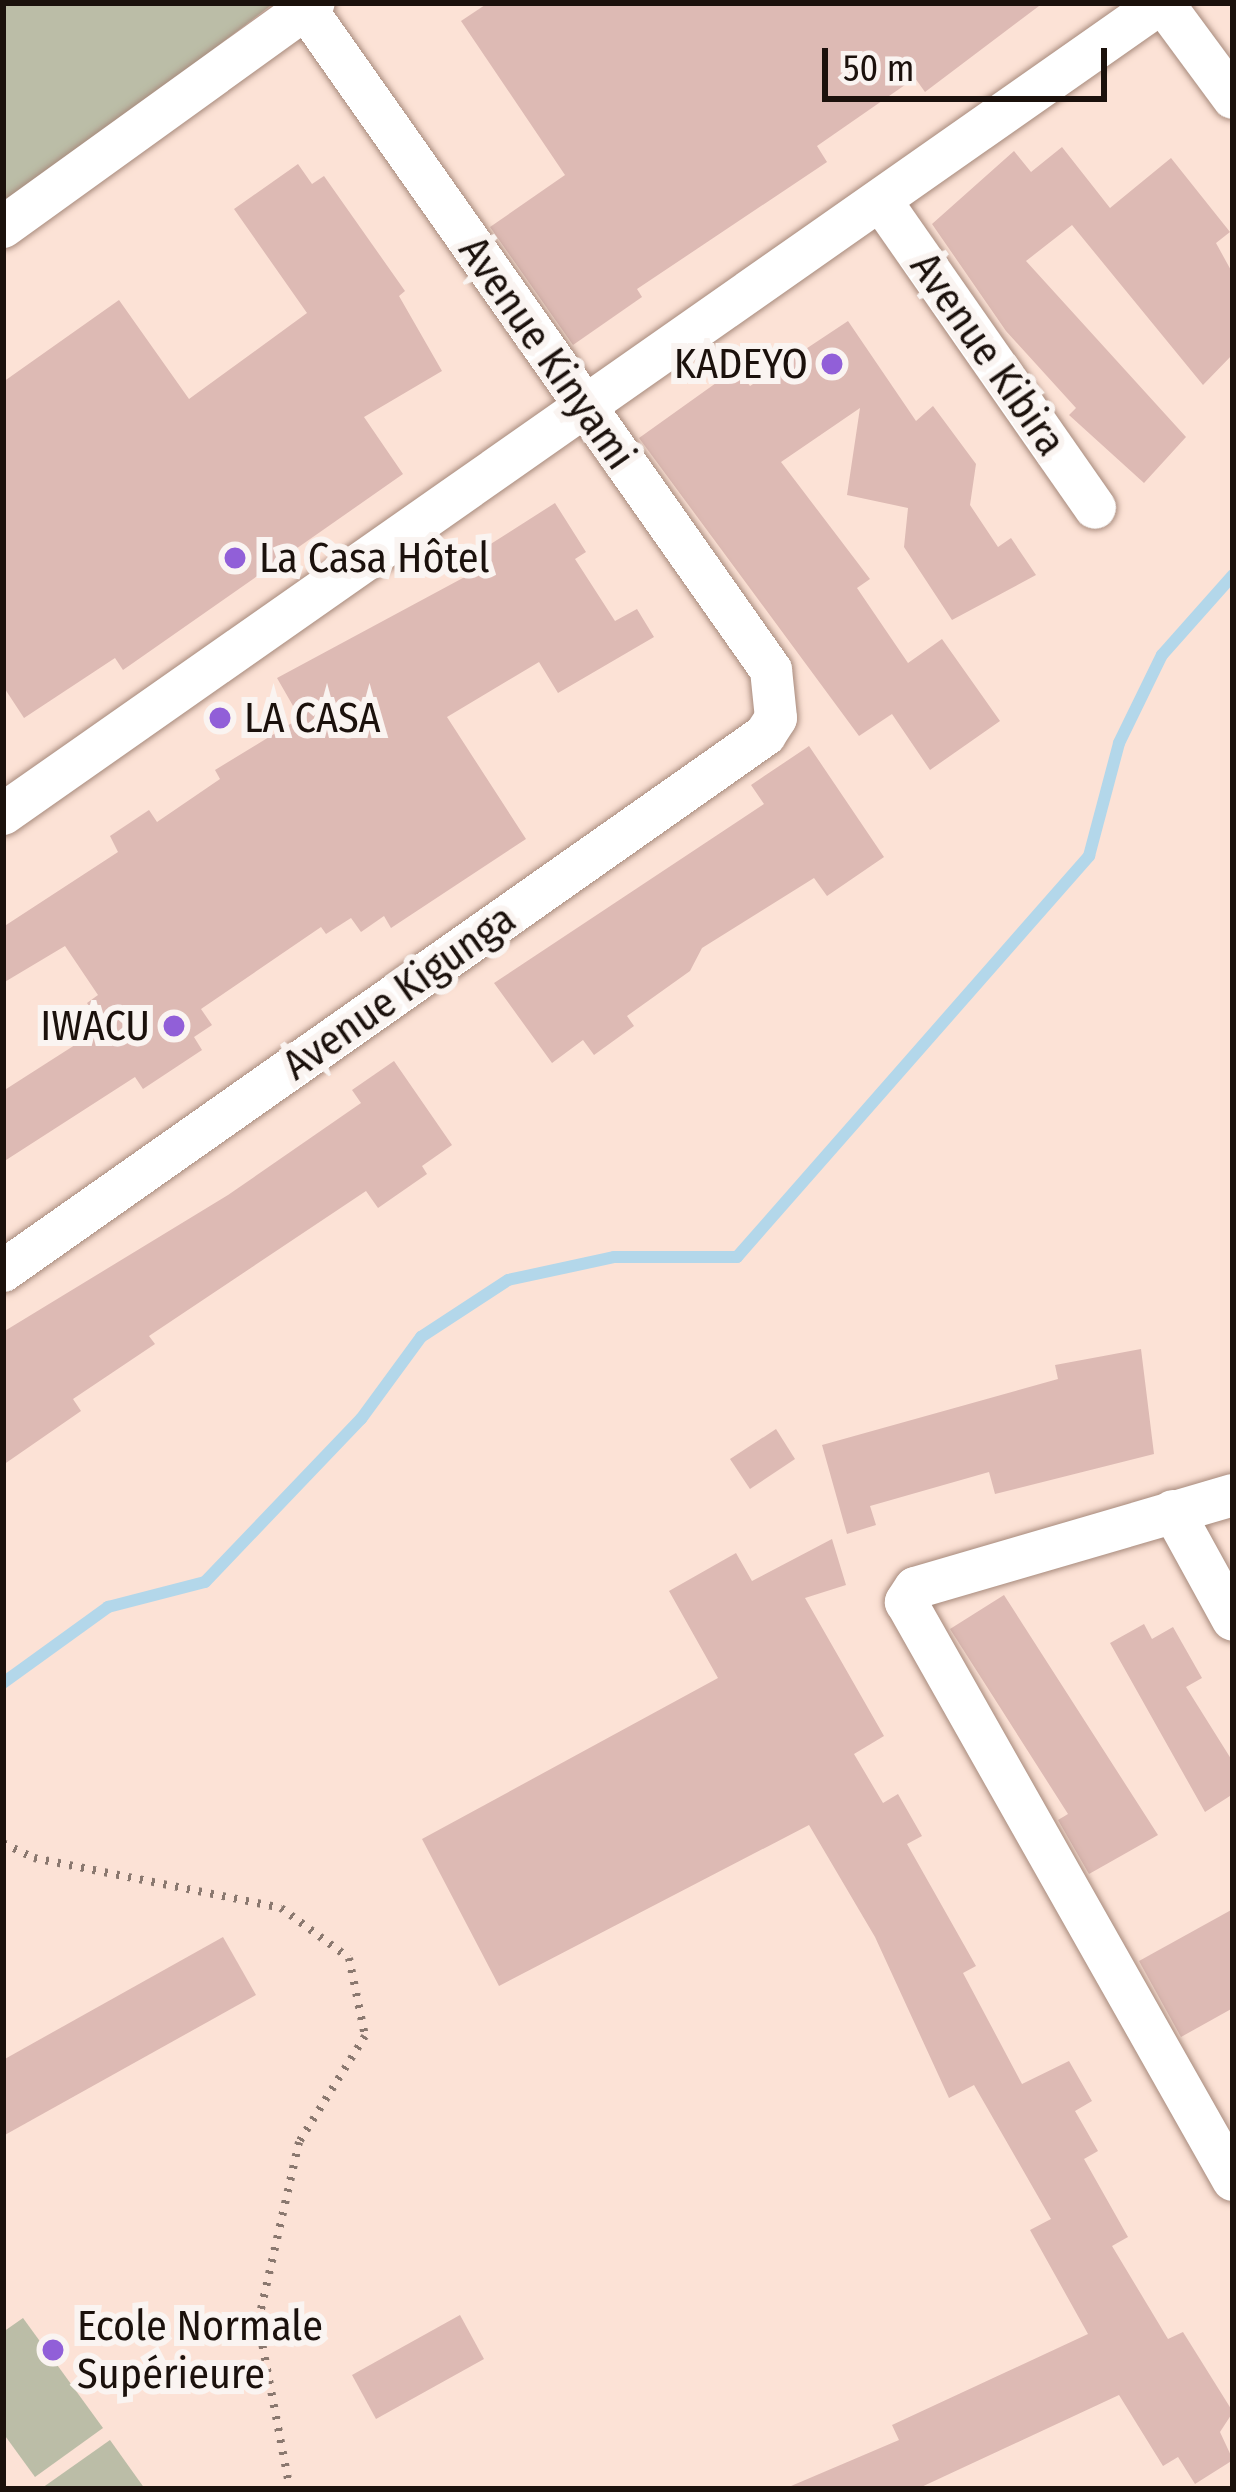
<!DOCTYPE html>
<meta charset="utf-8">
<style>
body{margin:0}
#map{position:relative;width:1236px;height:2492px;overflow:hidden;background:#fce2d6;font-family:"Fira Sans Condensed",sans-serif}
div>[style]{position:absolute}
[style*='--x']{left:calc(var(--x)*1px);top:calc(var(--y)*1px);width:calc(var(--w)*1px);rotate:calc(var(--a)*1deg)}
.green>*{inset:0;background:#bbbda7}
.stream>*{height:12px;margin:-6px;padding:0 6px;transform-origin:6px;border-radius:6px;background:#b3d7ea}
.building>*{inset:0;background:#ddbab4}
.path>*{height:8px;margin-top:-4px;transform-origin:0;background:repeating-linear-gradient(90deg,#8a786f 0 3px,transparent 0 12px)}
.roads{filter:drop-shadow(0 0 3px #a78a7c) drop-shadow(0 0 3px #a78a7c)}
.street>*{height:42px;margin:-21px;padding:0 21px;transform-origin:21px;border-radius:21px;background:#fff}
.dots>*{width:33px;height:33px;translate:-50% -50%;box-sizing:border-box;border:6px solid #faf4f1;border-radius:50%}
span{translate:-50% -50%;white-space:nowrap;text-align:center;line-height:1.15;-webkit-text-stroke:12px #faf4f1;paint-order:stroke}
.street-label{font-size:42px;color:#1b110c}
.poi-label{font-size:42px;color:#1b110c}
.right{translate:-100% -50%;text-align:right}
.left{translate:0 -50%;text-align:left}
.frame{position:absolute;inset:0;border:6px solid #1b110c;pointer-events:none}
.scale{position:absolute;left:822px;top:48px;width:285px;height:54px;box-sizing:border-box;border:6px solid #1b110c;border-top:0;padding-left:15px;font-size:36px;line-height:42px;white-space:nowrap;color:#1b110c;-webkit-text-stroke:9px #faf4f1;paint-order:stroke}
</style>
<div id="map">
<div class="green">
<i style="clip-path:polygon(3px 3px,274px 3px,3px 210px)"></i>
<i style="clip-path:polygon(23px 2318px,103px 2428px,35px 2477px,3px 2433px,3px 2332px)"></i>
<i style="clip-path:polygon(110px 2440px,145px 2489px,42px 2488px)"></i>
</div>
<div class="stream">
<i style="--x:3;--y:1683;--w:130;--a:-35.9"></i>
<i style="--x:108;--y:1607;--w:100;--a:-14.5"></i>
<i style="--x:205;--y:1582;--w:226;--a:-46.3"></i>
<i style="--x:361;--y:1419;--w:102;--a:-53.8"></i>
<i style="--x:421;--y:1337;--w:104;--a:-33.2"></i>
<i style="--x:508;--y:1280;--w:108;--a:-12.2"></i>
<i style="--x:614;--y:1257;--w:123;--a:0"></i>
<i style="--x:737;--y:1257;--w:534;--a:-48.72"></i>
<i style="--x:1089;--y:856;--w:117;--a:-75.1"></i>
<i style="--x:1119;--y:743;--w:98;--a:-64"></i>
<i style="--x:1162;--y:655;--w:107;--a:-48.4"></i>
</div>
<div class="building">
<i style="clip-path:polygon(488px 3px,1043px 3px,925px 92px,915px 78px,817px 146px,827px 162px,637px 289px,642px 297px,573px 345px,490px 227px,565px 175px,461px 21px)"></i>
<i style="clip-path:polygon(1062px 147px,1110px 208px,1171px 158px,1230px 232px,1216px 243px,1233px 274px,1233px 354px,1203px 385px,1072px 225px,1026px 261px,1186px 437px,1144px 483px,1069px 415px,1076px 408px,1006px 331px,932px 224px,1014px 151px,1031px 172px)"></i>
<i style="clip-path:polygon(298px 164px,312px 184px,324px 176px,405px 291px,399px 296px,442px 371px,364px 417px,403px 474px,123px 670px,115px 658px,24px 718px,3px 686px,3px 382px,119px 300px,189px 399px,307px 313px,234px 209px)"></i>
<i style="clip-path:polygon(848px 321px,916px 421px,933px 406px,976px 464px,970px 505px,998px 547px,1011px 538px,1036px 575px,952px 620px,904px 547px,908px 508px,847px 495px,860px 408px,781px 462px,870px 579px,857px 588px,908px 663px,942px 639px,1000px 721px,930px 770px,892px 714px,859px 736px,639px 438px,737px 368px,750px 386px)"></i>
<i style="clip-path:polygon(555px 503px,586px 552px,575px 559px,615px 621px,637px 609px,654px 637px,558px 693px,539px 662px,447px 717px,526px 839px,391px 928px,384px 916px,361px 932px,351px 918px,326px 934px,321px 927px,201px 1009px,212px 1025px,194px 1037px,202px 1050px,143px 1089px,135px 1077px,3px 1162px,3px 1091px,103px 1027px,87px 1003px,98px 995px,65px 946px,3px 983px,3px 927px,118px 852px,110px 836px,149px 810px,157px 822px,220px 779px,215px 770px,300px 718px,277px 678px,487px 565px,478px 552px)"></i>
<i style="clip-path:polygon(809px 746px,884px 857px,827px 896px,814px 878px,702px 948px,690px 971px,627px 1016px,634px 1026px,594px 1055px,583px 1040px,552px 1063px,494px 983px,764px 804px,751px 785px)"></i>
<i style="clip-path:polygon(394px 1061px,452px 1145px,422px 1166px,427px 1174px,378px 1208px,366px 1191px,149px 1336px,155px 1344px,73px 1399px,81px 1411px,3px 1465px,3px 1332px,228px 1195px,361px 1103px,352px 1090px)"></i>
<i style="clip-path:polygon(1141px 1349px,1154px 1454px,995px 1494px,989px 1472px,870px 1506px,876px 1525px,847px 1534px,822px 1445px,1058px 1379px,1055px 1365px)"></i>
<i style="clip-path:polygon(776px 1429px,795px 1459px,750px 1489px,730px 1459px)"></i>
<i style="clip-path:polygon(832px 1539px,846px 1585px,805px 1598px,884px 1736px,854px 1754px,883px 1803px,898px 1794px,922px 1836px,907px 1844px,976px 1966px,963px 1973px,1022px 2084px,1069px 2061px,1092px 2101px,1075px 2111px,1098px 2151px,1084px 2159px,1128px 2237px,1112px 2246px,1168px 2339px,1183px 2332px,1233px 2412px,1220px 2432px,1233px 2460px,1195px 2484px,1178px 2457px,1163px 2466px,1119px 2395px,917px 2489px,784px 2489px,899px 2440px,892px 2425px,1088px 2334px,1030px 2230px,1051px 2219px,974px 2085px,949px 2098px,875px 1937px,809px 1825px,499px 1986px,422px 1839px,718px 1678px,669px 1591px,736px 1553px,752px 1581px)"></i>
<i style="clip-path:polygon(1004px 1595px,1158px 1835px,1089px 1874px,1058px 1820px,1068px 1814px,950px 1629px)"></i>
<i style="clip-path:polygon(1144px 1624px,1152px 1639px,1173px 1627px,1202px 1678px,1186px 1687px,1233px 1762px,1233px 1794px,1205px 1812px,1110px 1643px)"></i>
<i style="clip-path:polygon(1233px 1909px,1233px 2008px,1181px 2037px,1139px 1961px)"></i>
<i style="clip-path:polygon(223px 1937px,256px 1995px,3px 2136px,3px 2060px)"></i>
<i style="clip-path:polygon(460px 2315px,484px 2359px,376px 2419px,352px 2375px)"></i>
</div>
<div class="path">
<i style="--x:3;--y:1843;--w:34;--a:26"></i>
<i style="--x:34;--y:1858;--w:252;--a:11.4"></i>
<i style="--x:281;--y:1908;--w:84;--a:36.3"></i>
<i style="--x:349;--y:1958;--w:80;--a:78.4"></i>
<i style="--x:365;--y:2036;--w:125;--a:121.9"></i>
<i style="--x:299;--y:2142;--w:185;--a:102.8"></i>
<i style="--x:258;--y:2322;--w:170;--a:79.2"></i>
</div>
<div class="roads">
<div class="street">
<i style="--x:1163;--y:3;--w:118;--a:53.6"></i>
<i style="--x:881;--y:201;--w:374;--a:55.1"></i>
<i style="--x:3;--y:227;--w:383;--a:-35.8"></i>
<i style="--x:3;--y:814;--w:1414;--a:-35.01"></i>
<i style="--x:3;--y:1271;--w:932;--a:-35.12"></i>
<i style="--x:765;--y:735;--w:20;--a:-57"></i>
<i style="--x:776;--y:718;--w:48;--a:-95.9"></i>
<i style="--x:771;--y:670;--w:808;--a:-125.13"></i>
<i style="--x:1233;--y:1495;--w:331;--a:163.7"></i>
<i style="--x:915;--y:1588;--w:17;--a:123"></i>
<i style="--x:906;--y:1602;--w:664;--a:60.5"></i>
<i style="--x:1173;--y:1511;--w:124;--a:61.2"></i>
</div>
</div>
<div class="dots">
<i style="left:832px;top:364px;background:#915fd8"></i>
<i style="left:235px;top:558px;background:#915fd8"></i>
<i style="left:220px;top:718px;background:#915fd8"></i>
<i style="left:174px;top:1026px;background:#915fd8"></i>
<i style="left:53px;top:2350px;background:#915fd8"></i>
</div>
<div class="street-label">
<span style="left:547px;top:353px;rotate:55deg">Avenue Kinyami</span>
<span style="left:988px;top:354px;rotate:55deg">Avenue Kibira</span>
<span style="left:399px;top:992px;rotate:-35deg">Avenue Kigunga</span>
</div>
<div class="poi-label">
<span class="right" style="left:808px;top:364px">KADEYO</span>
<span class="left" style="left:259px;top:558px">La Casa Hôtel</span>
<span class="left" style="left:244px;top:718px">LA CASA</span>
<span class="right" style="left:150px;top:1026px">IWACU</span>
<span class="left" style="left:77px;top:2350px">Ecole Normale<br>Supérieure</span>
</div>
<div class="frame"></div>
<div class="scale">50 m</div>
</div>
